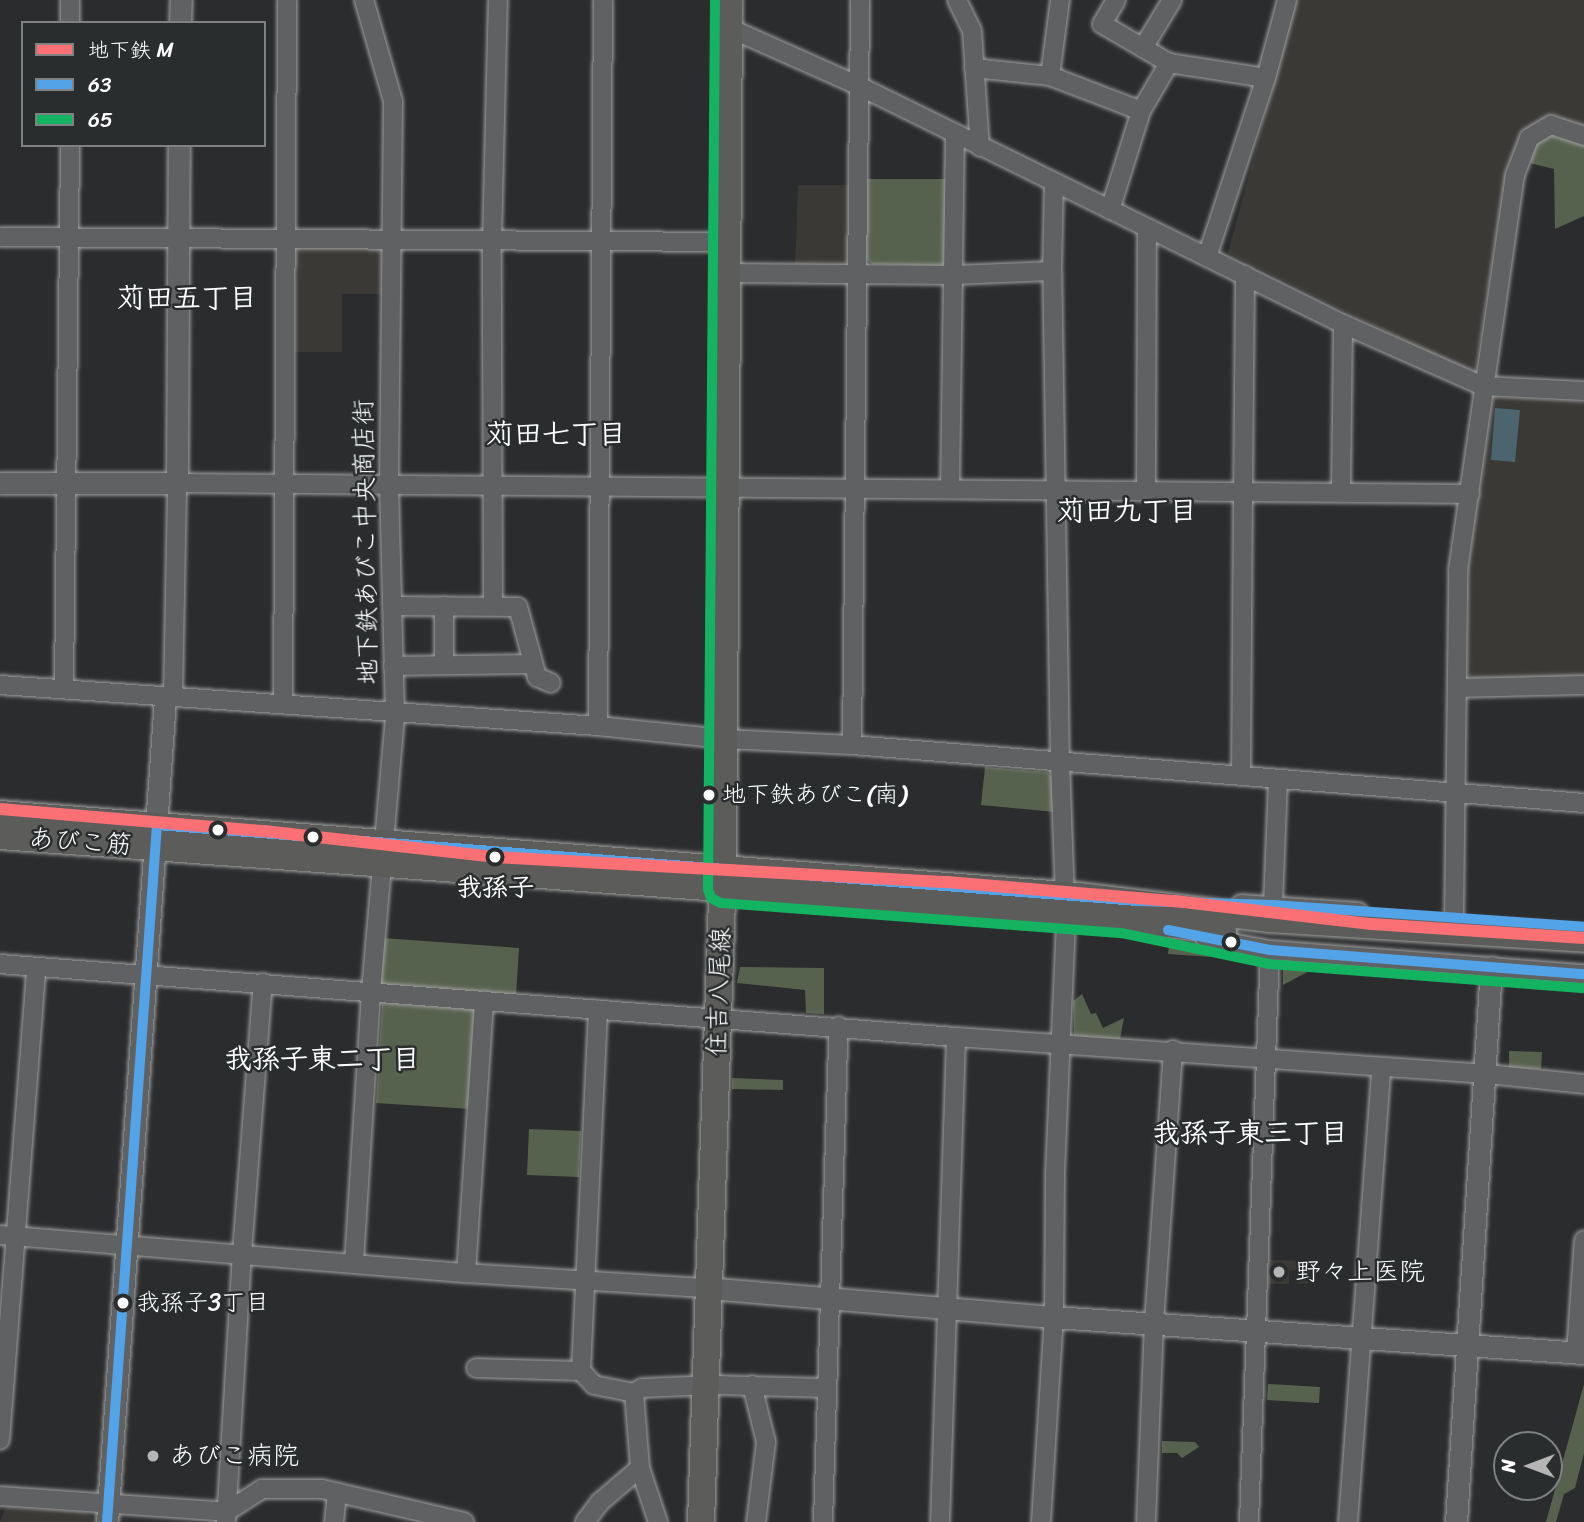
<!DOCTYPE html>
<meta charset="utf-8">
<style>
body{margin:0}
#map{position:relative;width:1584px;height:1522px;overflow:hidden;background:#2b2c2d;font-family:Sriracha,"Klee One",sans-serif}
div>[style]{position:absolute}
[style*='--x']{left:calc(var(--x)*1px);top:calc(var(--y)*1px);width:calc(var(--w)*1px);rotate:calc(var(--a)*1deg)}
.built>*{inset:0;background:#3a3936}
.green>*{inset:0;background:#57624e}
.water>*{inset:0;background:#4c646e}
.roads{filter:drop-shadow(0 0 2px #a0a0a0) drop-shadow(0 0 2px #a0a0a0)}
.minor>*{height:18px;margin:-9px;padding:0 9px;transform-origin:9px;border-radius:9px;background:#606162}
.tertiary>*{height:21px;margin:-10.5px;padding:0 10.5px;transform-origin:10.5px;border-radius:10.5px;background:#606162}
.primary>*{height:26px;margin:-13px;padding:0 13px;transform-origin:13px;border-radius:13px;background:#5c5d5a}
.bus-1>*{height:10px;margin:-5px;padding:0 5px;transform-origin:5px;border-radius:5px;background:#53a3e8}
.bus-2>*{height:10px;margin:-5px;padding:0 5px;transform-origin:5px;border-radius:5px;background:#13b361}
.metro-1>*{height:12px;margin:-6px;padding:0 6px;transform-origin:6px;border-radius:6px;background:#fb7075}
.dots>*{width:19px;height:19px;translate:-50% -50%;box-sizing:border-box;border:4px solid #2a2d2e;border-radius:50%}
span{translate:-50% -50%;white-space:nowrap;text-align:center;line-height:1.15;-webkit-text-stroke:5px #2a2d2e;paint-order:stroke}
.bus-label{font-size:24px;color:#fff}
.left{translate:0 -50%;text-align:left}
.street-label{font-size:26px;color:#fff}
.stop-label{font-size:26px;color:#fff;font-weight:700}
.poi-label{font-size:26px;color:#fff}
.neighbourhood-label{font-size:28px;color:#fff;font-weight:700}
.legend{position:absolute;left:21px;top:21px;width:245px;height:126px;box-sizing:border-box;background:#2a2d2e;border:2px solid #7f8182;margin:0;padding:9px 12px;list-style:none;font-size:21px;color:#fff}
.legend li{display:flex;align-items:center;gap:14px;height:35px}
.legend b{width:35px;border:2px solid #7f8182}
.north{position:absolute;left:1493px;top:1431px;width:70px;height:70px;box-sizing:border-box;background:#2a2d2e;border:2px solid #7f8182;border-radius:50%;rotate:270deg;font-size:19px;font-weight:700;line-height:28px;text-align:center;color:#fff}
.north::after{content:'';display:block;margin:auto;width:24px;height:32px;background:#b5b5b6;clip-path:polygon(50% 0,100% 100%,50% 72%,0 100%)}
</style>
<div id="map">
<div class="built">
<i style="clip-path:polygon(1296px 0,1584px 0,1584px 130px,1527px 131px,1507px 167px,1474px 375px,1228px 253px)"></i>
<i style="clip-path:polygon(798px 185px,849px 185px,849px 260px,841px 267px,795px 267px)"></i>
<i style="clip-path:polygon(299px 246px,374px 246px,383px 251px,382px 294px,342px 294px,342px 352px,291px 352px,292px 251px)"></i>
<i style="clip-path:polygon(1496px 397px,1584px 402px,1584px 677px,1472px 680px,1467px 673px,1468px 570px,1490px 405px)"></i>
<i style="clip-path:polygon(1269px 1260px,1310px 1261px,1310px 1273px,1315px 1273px,1316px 1283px,1297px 1284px,1296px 1270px,1289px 1271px,1289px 1284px,1269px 1284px)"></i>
<i style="clip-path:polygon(6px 1507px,86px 1512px,95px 1522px,0 1522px)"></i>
</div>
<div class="green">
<i style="clip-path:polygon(1556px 133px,1584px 144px,1584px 216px,1555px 229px,1554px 169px,1525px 162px,1532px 144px)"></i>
<i style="clip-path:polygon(865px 179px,947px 179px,947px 262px,941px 266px,872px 264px,865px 258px)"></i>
<i style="clip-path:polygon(985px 767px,1047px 772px,1054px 779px,1054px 812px,981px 805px)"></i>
<i style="clip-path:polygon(383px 938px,519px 948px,516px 996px,379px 985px)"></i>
<i style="clip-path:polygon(1169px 945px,1243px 959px,1168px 954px)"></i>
<i style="clip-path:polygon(1283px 966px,1313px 969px,1283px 985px)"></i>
<i style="clip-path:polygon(740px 967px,824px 968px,824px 1014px,806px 1013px,805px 990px,737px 983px)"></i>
<i style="clip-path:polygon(1082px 994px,1091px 1014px,1096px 1013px,1103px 1028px,1124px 1018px,1120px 1039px,1074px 1036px,1073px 1001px)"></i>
<i style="clip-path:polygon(388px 1000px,471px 1007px,477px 1013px,471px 1109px,376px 1103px,382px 1004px)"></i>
<i style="clip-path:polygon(1509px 1051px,1542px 1052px,1541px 1069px,1509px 1068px)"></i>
<i style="clip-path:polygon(732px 1078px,783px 1080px,783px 1090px,732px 1089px)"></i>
<i style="clip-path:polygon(529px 1129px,581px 1131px,579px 1177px,527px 1175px)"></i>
<i style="clip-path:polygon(1268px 1384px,1320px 1387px,1319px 1403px,1267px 1400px)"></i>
<i style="clip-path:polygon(1584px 1384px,1584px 1453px,1575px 1488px,1564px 1494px,1556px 1522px,1546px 1522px)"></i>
<i style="clip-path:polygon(1162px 1441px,1195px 1442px,1199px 1447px,1182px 1458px,1177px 1453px,1162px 1453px)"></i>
</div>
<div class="water">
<i style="clip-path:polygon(1495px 408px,1520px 410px,1515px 462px,1491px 460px)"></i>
</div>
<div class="roads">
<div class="minor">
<i style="--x:957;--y:0;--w:34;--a:64"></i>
<i style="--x:972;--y:31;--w:116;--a:86.1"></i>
<i style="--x:1116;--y:0;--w:28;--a:120"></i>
<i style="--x:1102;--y:24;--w:78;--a:30.2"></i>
<i style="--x:70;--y:23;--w:23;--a:-90"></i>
<i style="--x:729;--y:28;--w:140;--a:24"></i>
<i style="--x:857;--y:85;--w:542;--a:26.19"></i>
<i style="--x:1343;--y:324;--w:153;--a:23.9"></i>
<i style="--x:1483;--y:386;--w:101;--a:2.8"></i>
<i style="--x:1143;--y:48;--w:56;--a:-58.9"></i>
<i style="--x:974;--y:68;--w:76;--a:6"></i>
<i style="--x:1050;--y:76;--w:97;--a:21"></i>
<i style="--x:1050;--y:76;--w:77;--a:-82.5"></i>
<i style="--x:1110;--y:210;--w:104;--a:-72.6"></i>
<i style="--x:1141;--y:111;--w:56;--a:-59.7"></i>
<i style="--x:1169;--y:63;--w:98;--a:8.8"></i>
<i style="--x:0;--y:237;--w:727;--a:0.39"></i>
<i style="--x:1207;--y:257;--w:188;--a:-71.8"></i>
<i style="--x:1266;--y:78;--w:81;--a:-74.9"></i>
<i style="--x:725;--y:273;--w:229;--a:0.5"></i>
<i style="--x:954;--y:275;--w:98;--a:-2.3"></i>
<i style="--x:1245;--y:275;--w:217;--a:90.5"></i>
<i style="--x:1243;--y:492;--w:227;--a:0.5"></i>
<i style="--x:950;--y:489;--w:355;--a:-89.2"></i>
<i style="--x:1146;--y:491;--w:263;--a:-89.8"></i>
<i style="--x:1341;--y:491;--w:167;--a:-89.3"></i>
<i style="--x:392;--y:606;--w:126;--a:0.5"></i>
<i style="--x:518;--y:607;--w:73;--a:74.8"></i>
<i style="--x:537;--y:677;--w:15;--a:23"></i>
<i style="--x:493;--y:606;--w:364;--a:-90.2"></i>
<i style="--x:492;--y:242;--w:242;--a:-88.6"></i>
<i style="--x:444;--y:664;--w:58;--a:-90"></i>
<i style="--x:393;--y:666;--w:139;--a:-0.8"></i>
<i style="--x:0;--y:685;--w:599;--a:3.92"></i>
<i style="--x:598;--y:726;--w:127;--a:5.9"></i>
<i style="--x:724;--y:739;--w:128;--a:2.7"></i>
<i style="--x:852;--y:745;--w:734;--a:4.53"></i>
<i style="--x:1457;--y:688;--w:127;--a:-1.4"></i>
<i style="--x:64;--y:689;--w:544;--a:-89.37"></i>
<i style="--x:173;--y:698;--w:215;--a:-88.9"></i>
<i style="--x:177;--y:483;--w:1066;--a:0.48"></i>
<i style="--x:1243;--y:492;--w:284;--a:90.4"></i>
<i style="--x:283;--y:704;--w:704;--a:-89.67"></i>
<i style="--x:598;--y:726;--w:726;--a:-89.61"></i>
<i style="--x:852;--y:745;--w:745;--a:-89.38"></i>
<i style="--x:1241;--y:904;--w:118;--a:3.9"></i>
<i style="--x:1273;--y:905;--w:125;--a:-87.7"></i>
<i style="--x:1454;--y:919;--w:349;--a:-89.3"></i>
<i style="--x:1458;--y:570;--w:399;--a:-81.8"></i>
<i style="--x:1515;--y:175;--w:40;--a:-69"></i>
<i style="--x:1529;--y:138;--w:26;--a:-31"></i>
<i style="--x:1551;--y:125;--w:35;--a:18"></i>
<i style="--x:1205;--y:938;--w:66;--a:10.5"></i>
<i style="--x:1270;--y:950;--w:315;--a:4.4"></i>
<i style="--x:0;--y:964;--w:959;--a:4.37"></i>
<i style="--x:956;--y:1037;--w:532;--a:3.99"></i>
<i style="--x:1487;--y:1074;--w:98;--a:5.9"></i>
<i style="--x:0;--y:1235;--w:468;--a:4.7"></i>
<i style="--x:466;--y:1273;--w:241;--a:3.6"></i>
<i style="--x:354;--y:1263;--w:273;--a:-86.4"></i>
<i style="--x:371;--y:991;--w:278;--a:-85"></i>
<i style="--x:395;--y:714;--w:229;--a:-91.5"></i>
<i style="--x:389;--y:485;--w:384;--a:-89.4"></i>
<i style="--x:393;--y:101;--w:105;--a:-106"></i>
<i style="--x:466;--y:1273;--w:273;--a:-86.2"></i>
<i style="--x:1576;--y:1353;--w:113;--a:-86"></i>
<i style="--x:476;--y:1368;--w:105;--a:1.6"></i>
<i style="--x:581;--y:1371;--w:362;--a:-87.3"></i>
<i style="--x:581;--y:1371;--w:19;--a:47"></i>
<i style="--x:594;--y:1385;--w:41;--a:11.3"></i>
<i style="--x:634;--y:1393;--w:75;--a:85.4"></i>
<i style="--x:640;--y:1468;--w:57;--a:71.6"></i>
<i style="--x:752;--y:1385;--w:59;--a:76.2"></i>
<i style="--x:766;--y:1442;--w:81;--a:97.1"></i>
<i style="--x:634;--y:1393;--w:9;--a:-32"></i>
<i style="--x:642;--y:1388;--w:72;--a:-2.4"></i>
<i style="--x:714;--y:1385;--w:113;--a:1.5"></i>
<i style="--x:0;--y:1440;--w:474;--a:-85.6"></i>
<i style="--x:0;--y:1496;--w:227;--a:4"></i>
<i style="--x:226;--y:1512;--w:43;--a:-32.6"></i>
<i style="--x:262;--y:1489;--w:60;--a:0"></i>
<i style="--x:322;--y:1489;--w:146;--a:13.1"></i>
<i style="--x:226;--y:1522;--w:269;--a:-86.6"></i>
<i style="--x:242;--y:1253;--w:271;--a:-85.6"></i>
<i style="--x:334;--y:1522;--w:30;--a:-84"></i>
<i style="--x:585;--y:1522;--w:25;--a:-53"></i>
<i style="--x:600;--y:1502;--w:52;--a:-40.4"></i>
<i style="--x:823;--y:1522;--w:496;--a:-88.2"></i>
<i style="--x:940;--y:1522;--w:485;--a:-88.1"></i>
<i style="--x:1041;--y:1522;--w:205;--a:-86.4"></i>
<i style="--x:1054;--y:1317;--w:144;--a:-89.6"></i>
<i style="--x:1055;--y:1173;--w:247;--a:-87.5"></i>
<i style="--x:1066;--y:926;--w:163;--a:-92.1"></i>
<i style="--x:1060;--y:763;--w:492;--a:-90.9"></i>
<i style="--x:1052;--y:271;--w:88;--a:-88.7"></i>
<i style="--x:1146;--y:1522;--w:199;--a:-87.7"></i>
<i style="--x:1154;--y:1323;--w:274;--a:-86"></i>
<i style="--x:1249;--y:1522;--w:572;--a:-87.9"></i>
<i style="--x:1348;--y:1522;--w:455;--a:-85.8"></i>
</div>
<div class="tertiary">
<i style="--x:180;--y:23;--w:23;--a:-88"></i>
<i style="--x:0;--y:483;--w:177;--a:0"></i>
<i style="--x:177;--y:483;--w:338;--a:-89.7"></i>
<i style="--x:707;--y:1288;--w:348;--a:4.8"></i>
<i style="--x:1054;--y:1317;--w:531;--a:3.89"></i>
<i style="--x:107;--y:1522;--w:826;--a:-85.97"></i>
<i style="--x:1456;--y:1522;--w:556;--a:-86.39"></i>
</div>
<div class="primary">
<i style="--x:0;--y:814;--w:1082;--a:4.35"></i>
<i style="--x:1079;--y:896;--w:192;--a:6.9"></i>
<i style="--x:1270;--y:919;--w:315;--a:3.6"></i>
<i style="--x:0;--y:836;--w:1069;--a:4.13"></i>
<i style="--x:1066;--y:913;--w:158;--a:6.2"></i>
<i style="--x:701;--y:1522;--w:654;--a:-88.07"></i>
<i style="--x:723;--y:868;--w:868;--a:-89.6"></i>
</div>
</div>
<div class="bus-1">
<i style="--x:1168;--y:930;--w:104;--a:11.1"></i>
<i style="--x:1270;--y:950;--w:315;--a:4.4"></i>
<i style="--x:107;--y:1522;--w:699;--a:-85.9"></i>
<i style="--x:157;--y:825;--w:985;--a:4.43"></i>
<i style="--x:1139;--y:901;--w:134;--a:1.7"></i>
<i style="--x:1273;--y:905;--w:312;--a:4"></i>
</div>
<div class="bus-2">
<i style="--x:715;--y:0;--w:889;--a:90.45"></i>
<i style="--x:708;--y:889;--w:9;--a:72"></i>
<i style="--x:711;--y:898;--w:11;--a:27"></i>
<i style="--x:721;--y:903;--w:401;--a:4.3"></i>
<i style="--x:1121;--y:933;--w:151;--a:11.8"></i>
<i style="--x:1269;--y:964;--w:315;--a:4.4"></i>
</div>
<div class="metro-1">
<i style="--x:0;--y:809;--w:265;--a:4.8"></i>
<i style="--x:264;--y:831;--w:232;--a:6.4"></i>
<i style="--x:495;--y:857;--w:453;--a:3.2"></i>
<i style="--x:947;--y:882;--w:229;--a:4.8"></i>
<i style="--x:1175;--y:901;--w:198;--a:6.7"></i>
<i style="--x:1372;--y:924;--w:212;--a:3.8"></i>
</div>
<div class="dots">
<i style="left:709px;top:795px;background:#fff"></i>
<i style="left:218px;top:830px;background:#fff"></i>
<i style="left:313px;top:837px;background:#fff"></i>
<i style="left:495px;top:857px;background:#fff"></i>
<i style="left:1231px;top:942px;background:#fff"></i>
<i style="left:1279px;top:1272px;background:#b5b5b6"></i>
<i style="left:123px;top:1303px;background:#fff"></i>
<i style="left:153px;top:1456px;background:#b5b5b6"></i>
</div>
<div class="bus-label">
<span class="left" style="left:722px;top:795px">地下鉄あびこ(南)</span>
<span class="left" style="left:136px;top:1303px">我孫子3丁目</span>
</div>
<div class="street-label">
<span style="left:366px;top:542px;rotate:-91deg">地下鉄あびこ中央商店街</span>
<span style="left:80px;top:842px;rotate:4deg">あびこ筋</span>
<span style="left:719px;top:992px;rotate:-88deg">住吉八尾線</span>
</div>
<div class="stop-label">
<span style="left:495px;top:888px">我孫子</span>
</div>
<div class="poi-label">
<span class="left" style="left:1295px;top:1272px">野々上医院</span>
<span class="left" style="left:169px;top:1456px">あびこ病院</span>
</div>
<div class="neighbourhood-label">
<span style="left:187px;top:298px">苅田五丁目</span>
<span style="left:556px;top:434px">苅田七丁目</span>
<span style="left:1127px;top:511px">苅田九丁目</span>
<span style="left:322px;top:1059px">我孫子東二丁目</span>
<span style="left:1250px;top:1133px">我孫子東三丁目</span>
</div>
<ul class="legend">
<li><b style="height:9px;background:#fb7075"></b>地下鉄 M</li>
<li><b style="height:9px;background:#53a3e8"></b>63</li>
<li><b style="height:9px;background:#13b361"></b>65</li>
</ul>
<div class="north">N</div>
</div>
